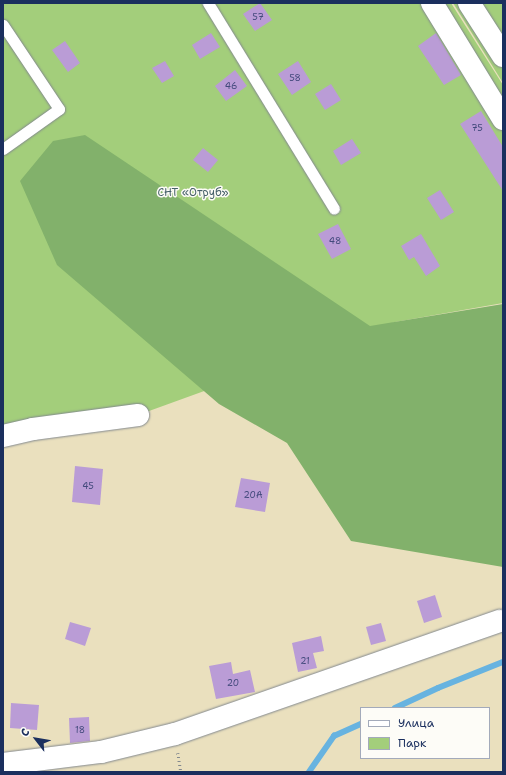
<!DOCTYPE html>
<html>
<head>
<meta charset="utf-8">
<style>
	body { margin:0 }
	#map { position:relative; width:506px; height:775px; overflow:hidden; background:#eae0be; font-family:"Shantell Sans",sans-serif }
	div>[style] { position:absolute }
	.green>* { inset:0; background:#a3ce7b }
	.forest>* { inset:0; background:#82b16b }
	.stream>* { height:5.5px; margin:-2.75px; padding:0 2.75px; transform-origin:2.75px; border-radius:2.75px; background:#67b3e0 }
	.building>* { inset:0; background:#ba9cd6 }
	.path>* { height:2.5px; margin-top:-1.25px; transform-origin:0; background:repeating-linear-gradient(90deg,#82888e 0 1px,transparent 0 4px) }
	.roads { filter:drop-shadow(0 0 1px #82888e) drop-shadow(0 0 1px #82888e) }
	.lane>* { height:11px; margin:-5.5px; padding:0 5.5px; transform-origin:5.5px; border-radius:5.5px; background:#fff }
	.street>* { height:22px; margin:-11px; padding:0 11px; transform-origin:11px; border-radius:11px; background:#fff }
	span { translate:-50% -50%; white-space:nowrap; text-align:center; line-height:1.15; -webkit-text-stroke:3px #fdfcf7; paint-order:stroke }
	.number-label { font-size:9px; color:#434a7c }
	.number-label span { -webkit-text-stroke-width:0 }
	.park-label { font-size:11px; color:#445f67 }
	.frame { position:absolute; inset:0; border:4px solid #1b2f5e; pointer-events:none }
	.legend { position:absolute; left:360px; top:707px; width:130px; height:52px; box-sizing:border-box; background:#fdfcf7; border:1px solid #a3aaba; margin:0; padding:5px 7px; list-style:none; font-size:12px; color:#1b2f5e }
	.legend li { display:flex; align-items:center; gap:8px; height:20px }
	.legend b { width:20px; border:1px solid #a3aaba }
	.north { position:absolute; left:16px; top:719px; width:40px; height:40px; -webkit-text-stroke:3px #fdfcf7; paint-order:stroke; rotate:301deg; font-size:11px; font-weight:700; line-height:16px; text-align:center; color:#1b2f5e }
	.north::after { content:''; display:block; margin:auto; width:14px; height:18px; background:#1b2f5e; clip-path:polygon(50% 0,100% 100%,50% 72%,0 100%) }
</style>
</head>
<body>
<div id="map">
	<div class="green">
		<div style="clip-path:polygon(3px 3px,451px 3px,503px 85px,503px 303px,395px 322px,138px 415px,3px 436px)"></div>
		<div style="clip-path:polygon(453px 3px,503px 3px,503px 83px)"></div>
	</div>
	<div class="forest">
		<div style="clip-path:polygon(85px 135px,370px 326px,503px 304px,503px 567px,351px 541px,287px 443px,219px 404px,57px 265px,20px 181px,53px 141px)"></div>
	</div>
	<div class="stream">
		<div style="left:395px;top:708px;width:47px;rotate:-24.9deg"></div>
		<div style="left:438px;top:688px;width:70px;rotate:-21.8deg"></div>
		<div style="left:309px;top:772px;width:44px;rotate:-55.2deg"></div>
		<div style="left:334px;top:736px;width:30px;rotate:-24deg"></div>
	</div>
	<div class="building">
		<div style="clip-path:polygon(260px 3px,272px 20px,255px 31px,243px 14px)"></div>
		<div style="clip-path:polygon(211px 33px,220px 47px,200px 59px,192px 45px)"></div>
		<div style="clip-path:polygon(436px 33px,461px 75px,444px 85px,418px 46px)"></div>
		<div style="clip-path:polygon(65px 41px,80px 63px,68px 72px,52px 50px)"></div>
		<div style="clip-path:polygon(165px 61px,174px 76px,162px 83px,152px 68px)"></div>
		<div style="clip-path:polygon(298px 61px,311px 82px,292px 95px,278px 74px)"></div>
		<div style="clip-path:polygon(235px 70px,247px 86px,226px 101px,215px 86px)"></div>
		<div style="clip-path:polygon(331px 84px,341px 100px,325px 110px,315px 94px)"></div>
		<div style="clip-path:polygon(481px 111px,503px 147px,503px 191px,460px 124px)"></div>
		<div style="clip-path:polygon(352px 139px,361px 153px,341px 165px,333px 151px)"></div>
		<div style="clip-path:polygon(203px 148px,218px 160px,208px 172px,193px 160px)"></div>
		<div style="clip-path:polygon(440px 190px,454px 212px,441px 220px,427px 198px)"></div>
		<div style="clip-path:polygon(338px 224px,351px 249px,332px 259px,318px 234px)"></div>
		<div style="clip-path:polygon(421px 234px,440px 266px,426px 276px,414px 257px,409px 260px,401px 246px)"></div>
		<div style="clip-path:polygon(75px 466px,103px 469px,100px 505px,72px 502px)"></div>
		<div style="clip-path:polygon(241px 478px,270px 483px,265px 512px,235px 507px)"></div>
		<div style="clip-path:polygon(435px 595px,442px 617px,424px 623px,417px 601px)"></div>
		<div style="clip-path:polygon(70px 622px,91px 628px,85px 646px,65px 639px)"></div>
		<div style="clip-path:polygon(381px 623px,386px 641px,371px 645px,366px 627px)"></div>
		<div style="clip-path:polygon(321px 636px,324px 651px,313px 653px,317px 668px,298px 672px,292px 643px)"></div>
		<div style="clip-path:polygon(231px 662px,233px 674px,250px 670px,255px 692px,216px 699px,209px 666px)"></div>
		<div style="clip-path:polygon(11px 703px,39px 705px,37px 730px,10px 728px)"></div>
		<div style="clip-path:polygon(89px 717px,90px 741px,70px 743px,69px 718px)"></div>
	</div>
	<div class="path">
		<div style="left:178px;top:753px;width:19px;rotate:81deg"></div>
	</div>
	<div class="roads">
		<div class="lane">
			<div style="left:208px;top:3px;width:241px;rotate:58.5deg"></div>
			<div style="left:3px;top:25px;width:101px;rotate:56.3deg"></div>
			<div style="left:59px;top:109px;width:69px;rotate:144.5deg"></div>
		</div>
		<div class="street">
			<div style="left:432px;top:3px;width:136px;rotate:58.5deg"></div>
			<div style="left:469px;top:3px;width:63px;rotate:57.3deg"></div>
			<div style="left:3px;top:436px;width:31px;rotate:-13deg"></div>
			<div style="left:33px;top:429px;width:106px;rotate:-7.6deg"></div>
			<div style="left:3px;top:764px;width:99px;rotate:-7deg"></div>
			<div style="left:101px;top:752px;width:76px;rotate:-13.7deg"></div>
			<div style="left:175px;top:734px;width:344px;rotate:-19.2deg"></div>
		</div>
	</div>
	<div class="number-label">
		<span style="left:258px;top:17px">57</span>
		<span style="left:295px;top:78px">58</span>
		<span style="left:231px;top:86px">46</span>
		<span style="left:477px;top:128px">75</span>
		<span style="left:335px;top:241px">48</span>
		<span style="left:88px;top:486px">45</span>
		<span style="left:253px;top:495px">20А</span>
		<span style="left:305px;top:661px">21</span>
		<span style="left:233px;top:683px">20</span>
		<span style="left:80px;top:730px">18</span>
	</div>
	<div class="park-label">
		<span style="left:193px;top:193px">СНТ «Отруб»</span>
	</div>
	<div class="frame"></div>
	<ul class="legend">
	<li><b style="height:5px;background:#fff"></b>Улица</li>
	<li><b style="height:11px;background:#a3ce7b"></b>Парк</li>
	</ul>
	<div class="north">С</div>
</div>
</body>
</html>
